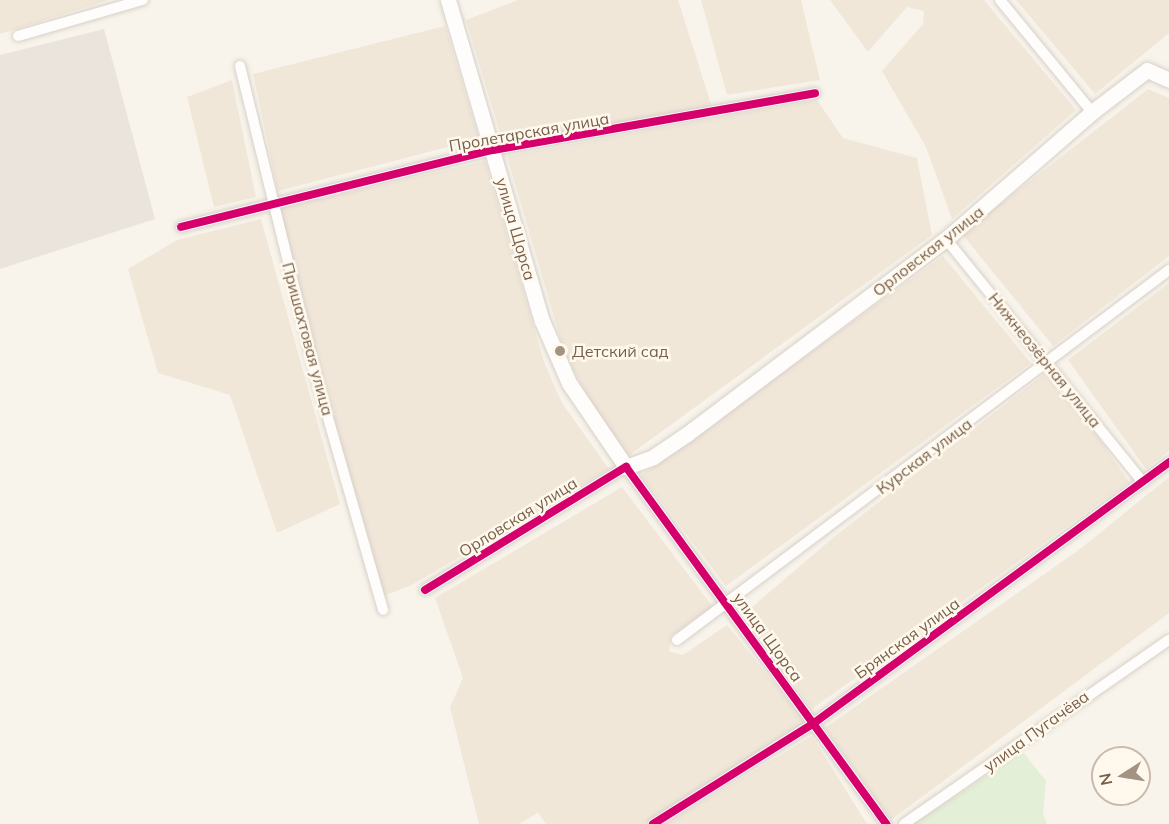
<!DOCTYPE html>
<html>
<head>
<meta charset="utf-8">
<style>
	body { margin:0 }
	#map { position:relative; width:1169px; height:824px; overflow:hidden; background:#f8f4eb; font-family:Mulish,sans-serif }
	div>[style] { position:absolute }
	.residential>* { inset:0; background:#f1e7d9 }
	.industrial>* { inset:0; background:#ebe4dc }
	.green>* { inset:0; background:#e3efd6 }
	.roads { filter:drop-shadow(0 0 2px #d7d1c9) drop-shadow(0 0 2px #d7d1c9) }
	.street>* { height:10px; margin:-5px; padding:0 5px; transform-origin:5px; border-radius:5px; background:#fefdfc }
	.secondary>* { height:15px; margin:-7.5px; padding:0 7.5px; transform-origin:7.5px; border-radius:7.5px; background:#fefdfc }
	.cycleway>* { height:8px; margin:-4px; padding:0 4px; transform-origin:4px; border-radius:4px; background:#d6006c }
	.dots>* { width:16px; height:16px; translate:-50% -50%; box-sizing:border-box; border:3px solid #fff9ed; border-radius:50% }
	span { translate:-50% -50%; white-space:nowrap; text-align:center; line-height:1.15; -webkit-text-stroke:5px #fff9ed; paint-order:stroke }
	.street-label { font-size:16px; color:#775e4a }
	.poi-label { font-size:16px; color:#775e4a }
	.left { translate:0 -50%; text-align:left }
	.north { position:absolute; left:1091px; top:746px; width:60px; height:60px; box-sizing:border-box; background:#fff9ed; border:2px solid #c9bbac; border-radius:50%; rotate:258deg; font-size:16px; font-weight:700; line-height:24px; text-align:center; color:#775e4a }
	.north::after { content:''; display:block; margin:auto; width:21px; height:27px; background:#a49282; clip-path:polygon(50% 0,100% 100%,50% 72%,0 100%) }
</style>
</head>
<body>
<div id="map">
	<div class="residential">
		<div style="clip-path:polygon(0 0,109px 0,0 34px)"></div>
		<div style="clip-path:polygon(518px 0,678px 0,712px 107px,505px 149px,466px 20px)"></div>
		<div style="clip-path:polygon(701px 0,801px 0,820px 80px,727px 95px)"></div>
		<div style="clip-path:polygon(830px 0,984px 0,1076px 110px,952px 219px,926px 147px,882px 71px,923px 24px,924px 11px,907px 7px,868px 52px)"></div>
		<div style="clip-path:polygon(1016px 0,1169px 0,1169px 33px,1095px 94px)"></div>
		<div style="clip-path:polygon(445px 26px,479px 139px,278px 191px,253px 74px)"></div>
		<div style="clip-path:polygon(232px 80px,256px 197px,214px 207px,187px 97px)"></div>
		<div style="clip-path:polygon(1148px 89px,1169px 98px,1169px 256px,1053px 346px,962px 234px)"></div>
		<div style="clip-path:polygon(817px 100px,843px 138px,917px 158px,932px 235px,628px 456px,598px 416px,565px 354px,507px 156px)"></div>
		<div style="clip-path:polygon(485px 161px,544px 362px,562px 403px,609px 469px,410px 586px,383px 596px,273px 210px)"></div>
		<div style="clip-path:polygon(261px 219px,340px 504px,277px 533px,230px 395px,158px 373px,128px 269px,177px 240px)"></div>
		<div style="clip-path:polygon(943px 256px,1031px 363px,726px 586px,641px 475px)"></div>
		<div style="clip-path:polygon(1169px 283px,1169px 451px,1146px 469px,1068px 360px)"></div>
		<div style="clip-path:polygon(1051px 369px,1129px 482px,812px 709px,745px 613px,835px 536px)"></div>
		<div style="clip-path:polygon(1169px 477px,1169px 613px,891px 820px,825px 728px,1080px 549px)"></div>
		<div style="clip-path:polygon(622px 487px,713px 607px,671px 636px,669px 651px,683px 655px,727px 625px,806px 722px,644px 824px,546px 824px,538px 813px,519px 824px,479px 824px,450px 707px,463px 678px,435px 598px)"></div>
		<div style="clip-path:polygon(812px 736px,867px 824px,665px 824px)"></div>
	</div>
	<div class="industrial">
		<div style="clip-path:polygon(104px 29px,155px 219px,0 269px,0 55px)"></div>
	</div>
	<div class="green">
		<div style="clip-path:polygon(1023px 752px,1046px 781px,1043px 813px,1047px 824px,912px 824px)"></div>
	</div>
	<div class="roads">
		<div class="street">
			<div style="left:1000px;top:0;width:145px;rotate:50.6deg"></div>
			<div style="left:18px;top:36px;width:130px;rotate:-16.1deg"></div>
			<div style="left:240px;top:66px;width:326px;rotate:76.2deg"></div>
			<div style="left:318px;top:383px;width:236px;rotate:74deg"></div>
			<div style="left:181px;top:227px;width:321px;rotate:-13.9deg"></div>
			<div style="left:493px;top:150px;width:327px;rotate:-10deg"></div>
			<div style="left:946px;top:239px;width:313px;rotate:51deg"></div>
			<div style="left:425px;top:590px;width:236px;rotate:-31.5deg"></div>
			<div style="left:626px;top:467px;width:442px;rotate:53.9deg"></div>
			<div style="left:677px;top:640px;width:616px;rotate:-36.94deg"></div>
			<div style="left:653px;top:824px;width:190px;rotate:-32.1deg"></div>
			<div style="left:814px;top:723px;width:441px;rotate:-36.3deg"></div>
			<div style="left:904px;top:824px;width:323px;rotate:-34.8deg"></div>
		</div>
		<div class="secondary">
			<div style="left:448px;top:0;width:334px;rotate:73.7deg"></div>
			<div style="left:542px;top:321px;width:68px;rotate:66.5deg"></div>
			<div style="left:569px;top:383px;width:102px;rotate:55.8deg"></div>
			<div style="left:626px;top:467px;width:29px;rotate:-20deg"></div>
			<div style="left:653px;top:457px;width:41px;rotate:-34.1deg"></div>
			<div style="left:687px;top:434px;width:324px;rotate:-37deg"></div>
			<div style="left:946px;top:239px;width:194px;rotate:-41deg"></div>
			<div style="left:1092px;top:112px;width:69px;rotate:-37.4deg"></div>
			<div style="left:1147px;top:70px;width:24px;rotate:24deg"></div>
		</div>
	</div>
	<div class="cycleway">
		<div style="left:181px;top:227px;width:321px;rotate:-13.9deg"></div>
		<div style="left:493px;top:150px;width:327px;rotate:-10deg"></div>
		<div style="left:425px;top:590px;width:236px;rotate:-31.5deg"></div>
		<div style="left:626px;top:467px;width:442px;rotate:53.9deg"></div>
		<div style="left:653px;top:824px;width:190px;rotate:-32.1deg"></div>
		<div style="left:814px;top:723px;width:441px;rotate:-36.3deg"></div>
	</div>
	<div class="dots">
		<div style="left:560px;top:351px;background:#a49282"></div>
	</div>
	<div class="street-label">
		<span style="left:529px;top:132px;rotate:-10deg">Пролетарская улица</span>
		<span style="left:516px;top:229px;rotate:74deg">улица Щорса</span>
		<span style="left:928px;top:251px;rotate:-38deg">Орловская улица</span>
		<span style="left:308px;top:339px;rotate:75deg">Пришахтовая улица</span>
		<span style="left:1045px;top:360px;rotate:51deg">Нижнеозёрная улица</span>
		<span style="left:924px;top:456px;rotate:-37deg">Курская улица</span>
		<span style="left:518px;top:517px;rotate:-32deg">Орловская улица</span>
		<span style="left:768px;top:637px;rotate:54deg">улица Щорса</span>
		<span style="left:907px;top:638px;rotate:-36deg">Брянская улица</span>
		<span style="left:1036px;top:731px;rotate:-36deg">улица Пугачёва</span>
	</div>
	<div class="poi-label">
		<span class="left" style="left:572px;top:351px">Детский сад</span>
	</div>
	<div class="north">N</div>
</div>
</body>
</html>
